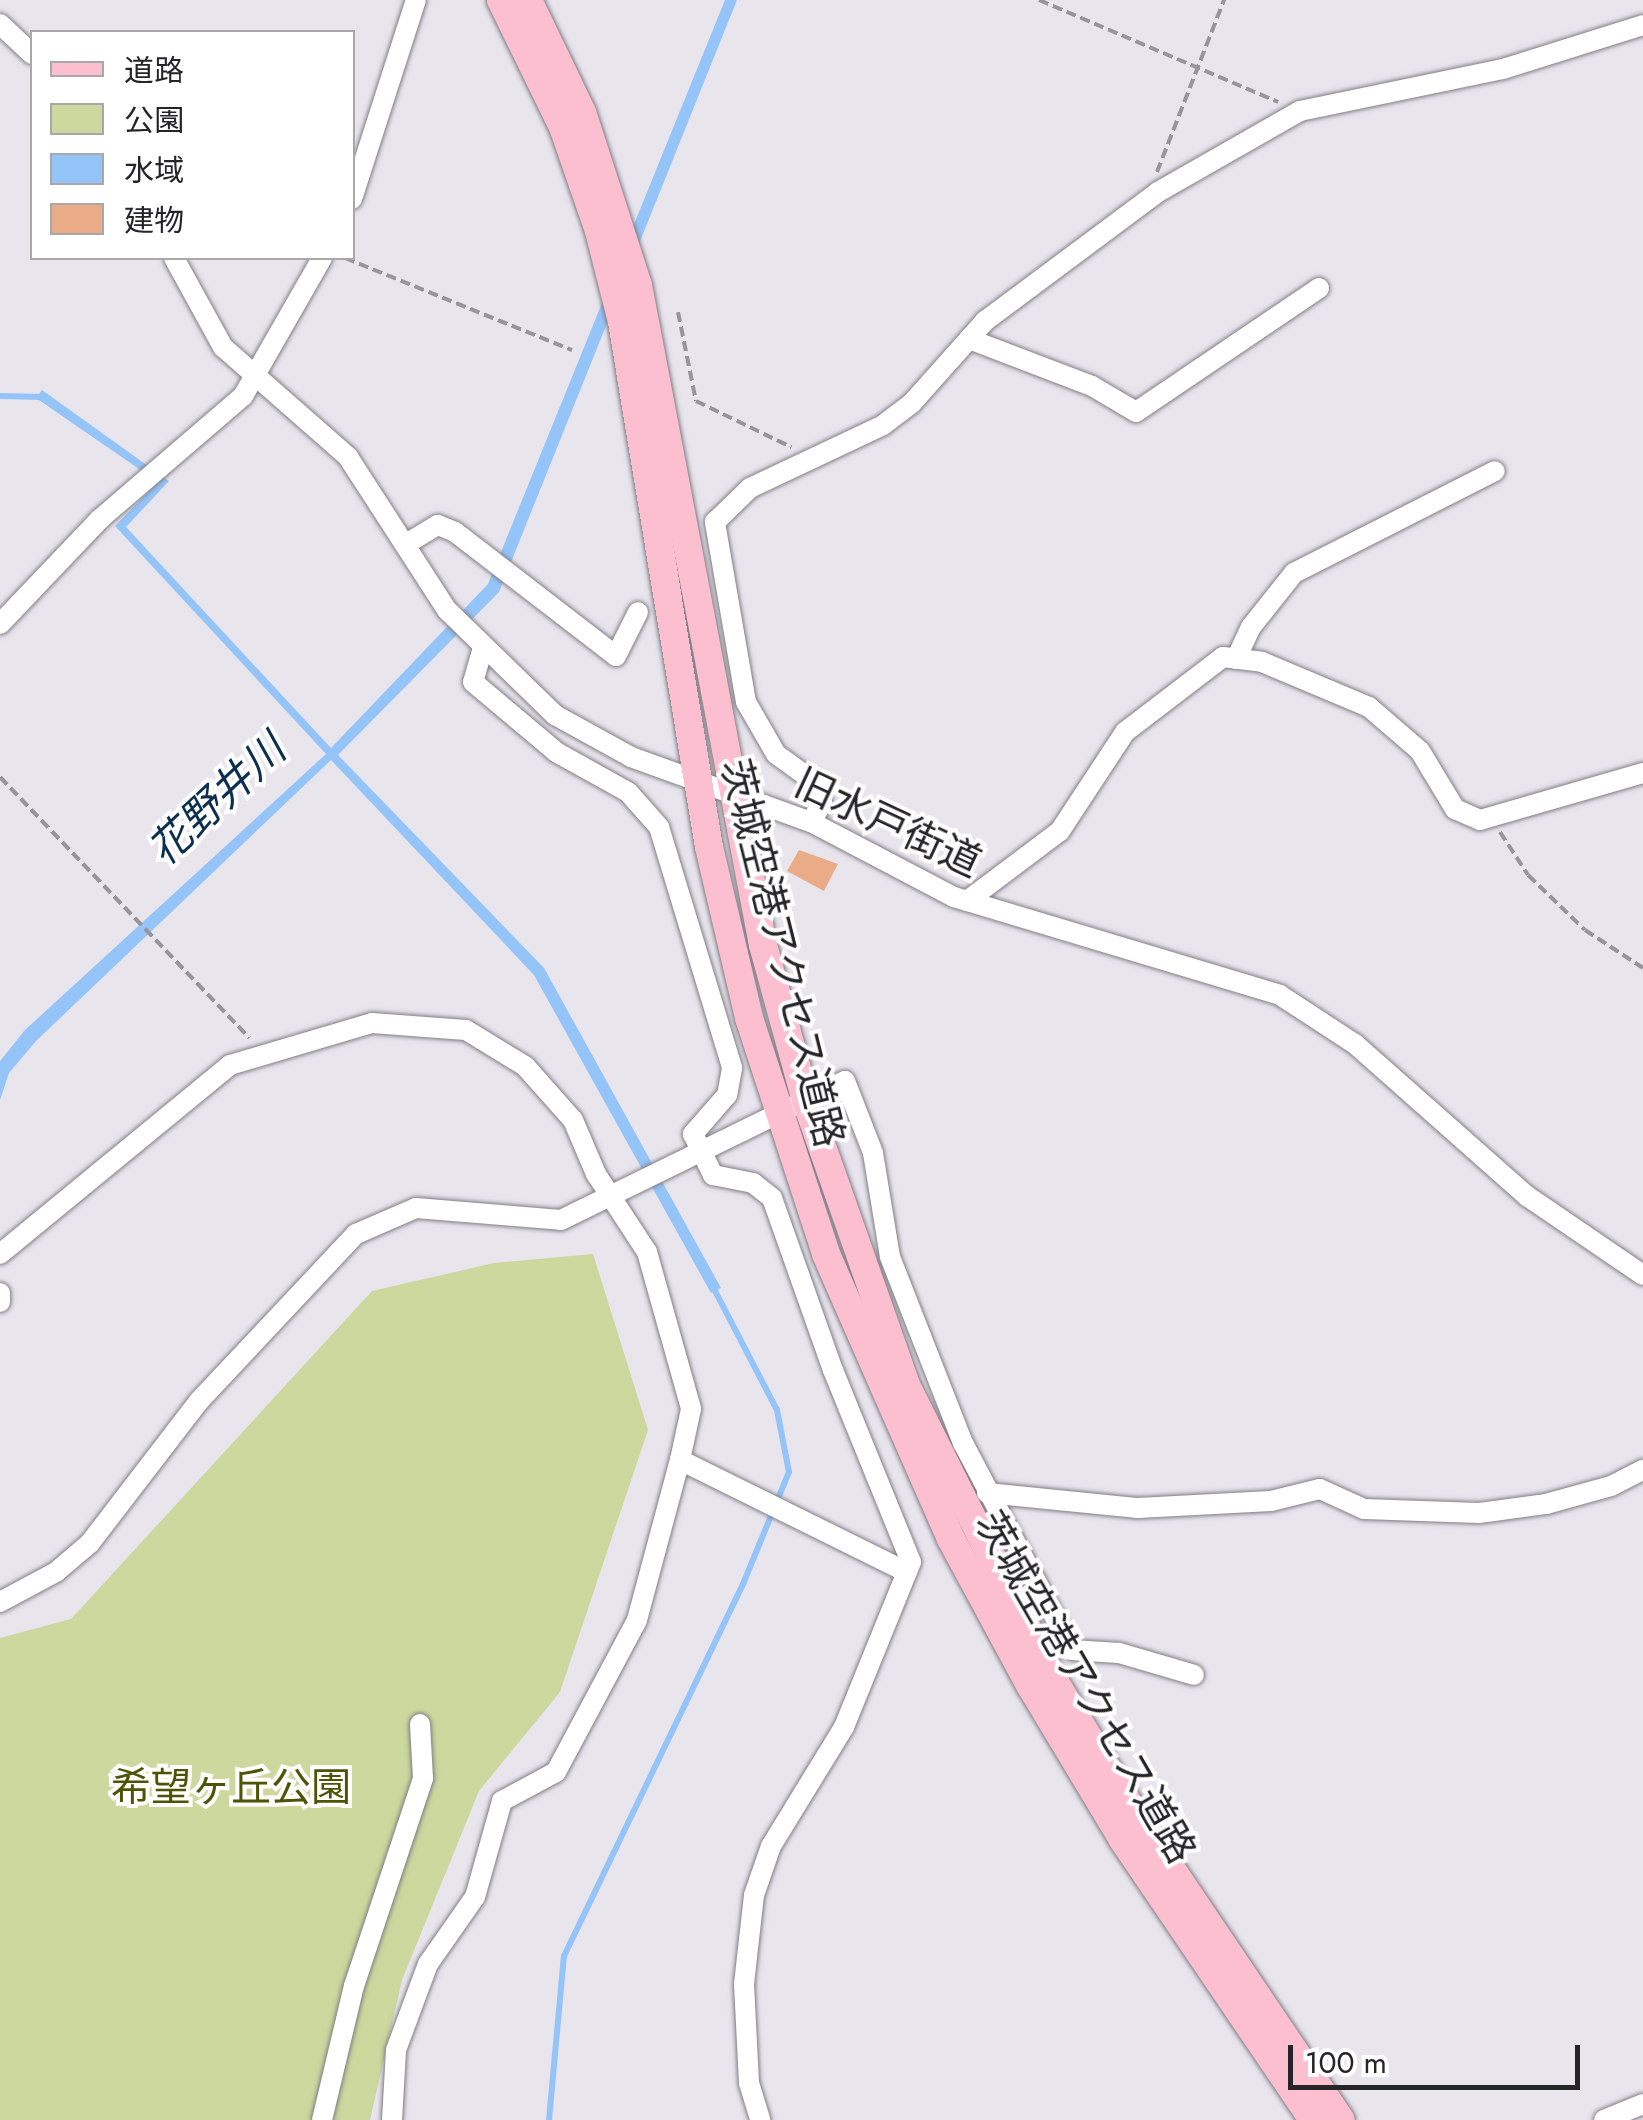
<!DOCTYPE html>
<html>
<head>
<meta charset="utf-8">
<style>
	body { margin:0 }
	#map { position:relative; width:1643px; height:2120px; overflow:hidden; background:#e8e5ed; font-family:Jost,"Noto Sans JP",sans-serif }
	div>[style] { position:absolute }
	.green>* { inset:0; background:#ccd89d }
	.water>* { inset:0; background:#94c4f8 }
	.stream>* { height:6px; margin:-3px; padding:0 3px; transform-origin:3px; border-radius:3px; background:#94c4f8 }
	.building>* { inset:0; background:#eaac86 }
	.path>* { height:4px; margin-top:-2px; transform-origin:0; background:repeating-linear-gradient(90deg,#97959b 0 10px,transparent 0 15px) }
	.roads { filter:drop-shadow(0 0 2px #817e85) drop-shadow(0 0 2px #817e85) }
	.minor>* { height:20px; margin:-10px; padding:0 10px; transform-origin:10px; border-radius:10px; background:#fff }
	.major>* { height:28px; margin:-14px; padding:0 14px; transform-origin:14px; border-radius:14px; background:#fcbfd0 }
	span { translate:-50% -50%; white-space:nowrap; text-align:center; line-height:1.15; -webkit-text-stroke:8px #fff; paint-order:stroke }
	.street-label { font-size:40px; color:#252427 }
	.park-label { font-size:40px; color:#4c5506 }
	.water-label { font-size:42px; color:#0c2f4f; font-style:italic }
	.legend { position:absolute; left:30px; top:30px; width:325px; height:230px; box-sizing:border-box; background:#fff; border:2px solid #a8a7a9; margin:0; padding:12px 18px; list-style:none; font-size:30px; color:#252427 }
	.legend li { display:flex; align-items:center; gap:20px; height:50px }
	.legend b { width:50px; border:2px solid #a8a7a9 }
	.scale { position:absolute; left:1288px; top:2045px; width:292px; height:45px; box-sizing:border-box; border:5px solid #252427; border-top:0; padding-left:12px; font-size:30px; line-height:35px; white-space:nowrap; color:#252427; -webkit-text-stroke:8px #fff; paint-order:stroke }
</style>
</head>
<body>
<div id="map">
	<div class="green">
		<div style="clip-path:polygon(593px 1254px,648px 1430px,560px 1692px,479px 1791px,402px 1980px,370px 2120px,0 2120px,0 1638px,71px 1619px,372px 1291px,494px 1263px)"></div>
	</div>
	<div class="water">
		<div style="clip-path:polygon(725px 0,737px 0,499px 592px,338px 755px,544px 968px,721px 1288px,711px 1293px,534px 975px,331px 760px,36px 1041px,9px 1073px,0 1100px,0 1061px,25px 1030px,326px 754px,115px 526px,158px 482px,36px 398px,42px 390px,169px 481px,126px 527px,331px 748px,488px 584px)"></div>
	</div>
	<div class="stream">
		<div style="left:0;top:396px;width:43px;rotate:1.3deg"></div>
		<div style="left:549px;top:2120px;width:165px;rotate:-84.8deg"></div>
		<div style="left:564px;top:1956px;width:413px;rotate:-64.3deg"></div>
		<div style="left:743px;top:1584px;width:121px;rotate:-67.7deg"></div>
		<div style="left:789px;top:1472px;width:63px;rotate:-101deg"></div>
		<div style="left:777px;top:1410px;width:143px;rotate:-117.5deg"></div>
	</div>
	<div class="building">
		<div style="clip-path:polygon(799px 850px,838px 864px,824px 891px,787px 871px)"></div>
	</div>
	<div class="path">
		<div style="left:1039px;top:0;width:260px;rotate:23.1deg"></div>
		<div style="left:1157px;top:172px;width:185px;rotate:-68.7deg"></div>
		<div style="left:345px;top:258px;width:245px;rotate:22.1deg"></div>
		<div style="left:678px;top:312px;width:91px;rotate:78.6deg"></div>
		<div style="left:696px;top:401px;width:106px;rotate:25.8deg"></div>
		<div style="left:0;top:777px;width:361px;rotate:46.3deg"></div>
		<div style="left:1500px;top:832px;width:51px;rotate:56.9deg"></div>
		<div style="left:1528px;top:875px;width:79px;rotate:44deg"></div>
		<div style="left:1585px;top:930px;width:69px;rotate:33.2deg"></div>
	</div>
	<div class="roads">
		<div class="minor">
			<div style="left:0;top:24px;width:44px;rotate:43.2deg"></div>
			<div style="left:352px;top:199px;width:209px;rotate:-72.2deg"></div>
			<div style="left:174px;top:258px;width:102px;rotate:61.2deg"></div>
			<div style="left:223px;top:347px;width:167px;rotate:41.3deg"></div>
			<div style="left:348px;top:457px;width:182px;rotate:57.1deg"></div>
			<div style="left:447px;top:610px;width:151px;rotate:44.2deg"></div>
			<div style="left:555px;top:715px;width:87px;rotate:28.9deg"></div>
			<div style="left:631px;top:757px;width:191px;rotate:19.9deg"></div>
			<div style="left:811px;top:822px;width:161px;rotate:27.7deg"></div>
			<div style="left:954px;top:897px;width:340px;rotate:16.7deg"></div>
			<div style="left:1280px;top:995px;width:90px;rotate:33.2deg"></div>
			<div style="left:1355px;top:1044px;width:230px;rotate:41.5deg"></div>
			<div style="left:1527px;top:1196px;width:140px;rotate:34.3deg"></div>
			<div style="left:969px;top:339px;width:132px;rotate:20.9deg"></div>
			<div style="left:1092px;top:386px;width:51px;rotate:30.6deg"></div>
			<div style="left:1136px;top:412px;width:221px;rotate:-34.1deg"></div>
			<div style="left:406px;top:544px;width:37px;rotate:-31deg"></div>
			<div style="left:438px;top:525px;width:18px;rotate:22deg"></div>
			<div style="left:455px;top:532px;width:203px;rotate:37.6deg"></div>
			<div style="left:616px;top:656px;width:49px;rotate:-63.4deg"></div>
			<div style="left:0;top:624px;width:145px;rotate:-46.4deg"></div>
			<div style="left:100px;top:519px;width:189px;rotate:-40.7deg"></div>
			<div style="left:243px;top:396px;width:159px;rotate:-60.2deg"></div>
			<div style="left:482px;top:651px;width:32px;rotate:106deg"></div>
			<div style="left:473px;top:682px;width:109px;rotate:40.1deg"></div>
			<div style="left:556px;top:752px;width:82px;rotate:29.1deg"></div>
			<div style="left:628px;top:792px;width:47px;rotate:48.5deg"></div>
			<div style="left:659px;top:827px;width:252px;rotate:73.1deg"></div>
			<div style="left:732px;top:1068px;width:27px;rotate:100deg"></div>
			<div style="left:727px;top:1095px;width:52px;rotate:131.1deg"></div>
			<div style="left:693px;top:1134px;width:46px;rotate:64deg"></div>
			<div style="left:713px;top:1175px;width:41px;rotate:11.3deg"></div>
			<div style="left:753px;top:1183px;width:24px;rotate:38deg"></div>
			<div style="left:772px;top:1198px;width:182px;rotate:70.5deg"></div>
			<div style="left:833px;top:1370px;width:207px;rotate:67.9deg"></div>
			<div style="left:911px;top:1562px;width:178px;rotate:112.1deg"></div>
			<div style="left:844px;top:1727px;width:140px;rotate:121.5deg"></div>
			<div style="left:771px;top:1846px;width:52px;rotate:109.1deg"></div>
			<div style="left:754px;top:1895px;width:90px;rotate:96.4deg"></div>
			<div style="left:744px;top:1984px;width:99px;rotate:87.1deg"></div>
			<div style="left:749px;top:2083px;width:39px;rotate:73deg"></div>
			<div style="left:1236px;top:659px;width:35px;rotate:-65deg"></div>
			<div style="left:1251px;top:627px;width:69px;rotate:-51.5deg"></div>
			<div style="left:1294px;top:573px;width:225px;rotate:-26.9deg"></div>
			<div style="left:811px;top:822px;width:22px;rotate:-60deg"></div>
			<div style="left:822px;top:803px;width:17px;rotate:-97deg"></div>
			<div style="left:820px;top:786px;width:54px;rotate:-144deg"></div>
			<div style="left:776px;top:754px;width:60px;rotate:-120deg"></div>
			<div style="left:746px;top:702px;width:183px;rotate:-99.8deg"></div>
			<div style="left:715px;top:522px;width:49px;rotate:-44.2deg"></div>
			<div style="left:750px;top:488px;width:147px;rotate:-25.3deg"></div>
			<div style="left:883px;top:425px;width:36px;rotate:-37deg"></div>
			<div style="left:912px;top:403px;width:110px;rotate:-48.3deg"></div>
			<div style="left:985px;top:321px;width:216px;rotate:-36.7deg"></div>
			<div style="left:1158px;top:192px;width:163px;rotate:-29.7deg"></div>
			<div style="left:1300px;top:111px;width:207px;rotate:-11.7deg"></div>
			<div style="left:1503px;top:69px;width:147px;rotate:-17.4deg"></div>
			<div style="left:967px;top:901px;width:116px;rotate:-37deg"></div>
			<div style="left:1060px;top:831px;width:118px;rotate:-56.7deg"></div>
			<div style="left:1125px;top:732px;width:123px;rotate:-37.4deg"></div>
			<div style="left:1223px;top:657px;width:39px;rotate:7deg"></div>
			<div style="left:1262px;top:662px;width:116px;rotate:22.8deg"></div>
			<div style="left:1369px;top:707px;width:67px;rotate:40.8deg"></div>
			<div style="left:1420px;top:751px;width:68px;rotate:58.9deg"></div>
			<div style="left:1455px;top:809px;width:27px;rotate:24deg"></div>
			<div style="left:1480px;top:820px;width:170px;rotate:-16.1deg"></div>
			<div style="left:0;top:1254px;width:298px;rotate:-39.4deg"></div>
			<div style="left:230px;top:1065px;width:148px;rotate:-16.5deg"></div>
			<div style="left:372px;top:1023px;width:94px;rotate:4.3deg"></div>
			<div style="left:466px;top:1030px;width:69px;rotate:31.4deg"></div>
			<div style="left:525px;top:1066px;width:72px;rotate:48.4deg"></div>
			<div style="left:573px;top:1120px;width:59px;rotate:66.9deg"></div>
			<div style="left:596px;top:1174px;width:93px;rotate:56.8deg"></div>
			<div style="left:647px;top:1252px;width:163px;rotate:74.3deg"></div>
			<div style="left:691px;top:1409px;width:52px;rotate:102.2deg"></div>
			<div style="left:680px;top:1460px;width:253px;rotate:26.3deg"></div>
			<div style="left:0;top:1293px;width:9px;rotate:90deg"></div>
			<div style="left:987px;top:1493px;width:152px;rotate:5.7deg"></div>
			<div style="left:1138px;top:1508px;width:133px;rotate:-3deg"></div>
			<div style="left:1271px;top:1501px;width:50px;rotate:-13.8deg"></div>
			<div style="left:1320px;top:1489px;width:48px;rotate:24.4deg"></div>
			<div style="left:1364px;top:1509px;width:115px;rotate:2deg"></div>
			<div style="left:1479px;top:1513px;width:68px;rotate:-7.7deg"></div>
			<div style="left:1546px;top:1504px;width:67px;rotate:-15.5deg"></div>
			<div style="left:1611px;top:1486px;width:36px;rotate:-27deg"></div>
			<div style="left:0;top:1602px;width:64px;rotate:-28.2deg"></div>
			<div style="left:56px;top:1572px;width:45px;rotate:-40.5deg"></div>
			<div style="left:90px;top:1543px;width:179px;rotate:-52.5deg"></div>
			<div style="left:199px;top:1401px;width:229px;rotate:-46.8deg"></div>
			<div style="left:356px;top:1234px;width:65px;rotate:-23.4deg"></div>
			<div style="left:416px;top:1208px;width:145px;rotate:4.7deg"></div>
			<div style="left:561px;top:1220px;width:316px;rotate:-26.1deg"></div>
			<div style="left:845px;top:1081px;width:77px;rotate:68.7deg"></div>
			<div style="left:873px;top:1153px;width:105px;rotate:80.7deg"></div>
			<div style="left:890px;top:1257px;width:200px;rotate:68.6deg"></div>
			<div style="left:963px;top:1443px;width:234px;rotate:62.2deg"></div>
			<div style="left:1072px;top:1650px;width:47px;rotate:3.7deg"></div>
			<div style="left:1119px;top:1653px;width:78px;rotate:16.3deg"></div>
			<div style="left:322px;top:2120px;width:138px;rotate:-76.6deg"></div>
			<div style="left:354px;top:1986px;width:219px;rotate:-71.6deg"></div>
			<div style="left:423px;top:1778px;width:54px;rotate:-93.2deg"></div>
			<div style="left:392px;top:2120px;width:70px;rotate:-86.7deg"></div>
			<div style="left:396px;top:2050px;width:92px;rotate:-69.6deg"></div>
			<div style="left:428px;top:1964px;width:82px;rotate:-55deg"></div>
			<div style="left:475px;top:1897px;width:100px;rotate:-74.3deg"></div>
			<div style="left:502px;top:1801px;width:61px;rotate:-28.2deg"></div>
			<div style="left:556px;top:1772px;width:172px;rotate:-61.9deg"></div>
			<div style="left:637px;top:1620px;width:166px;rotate:-75deg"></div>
			<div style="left:1604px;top:2120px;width:42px;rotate:-22.3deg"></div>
		</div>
		<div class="major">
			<div style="left:501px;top:0;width:141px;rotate:64deg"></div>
			<div style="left:563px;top:127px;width:110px;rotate:70.9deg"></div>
			<div style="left:599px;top:231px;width:94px;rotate:75.8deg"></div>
			<div style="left:622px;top:322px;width:532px;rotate:80.59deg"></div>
			<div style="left:709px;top:847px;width:176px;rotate:76.8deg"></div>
			<div style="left:749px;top:1018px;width:248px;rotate:71.9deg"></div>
			<div style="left:826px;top:1254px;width:311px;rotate:66.3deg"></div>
			<div style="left:951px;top:1539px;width:166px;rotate:61.6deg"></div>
			<div style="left:1030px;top:1685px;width:181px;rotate:59deg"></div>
			<div style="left:1123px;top:1840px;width:338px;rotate:55.8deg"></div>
			<div style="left:528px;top:0;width:124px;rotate:64.3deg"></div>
			<div style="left:582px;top:112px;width:182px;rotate:72.1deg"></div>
			<div style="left:638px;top:285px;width:672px;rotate:79.28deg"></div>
			<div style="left:763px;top:945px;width:159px;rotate:74.6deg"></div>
			<div style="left:805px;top:1098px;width:304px;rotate:70.6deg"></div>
			<div style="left:906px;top:1385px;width:323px;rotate:63.5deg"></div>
			<div style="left:1050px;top:1674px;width:175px;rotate:58.8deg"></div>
			<div style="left:1141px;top:1824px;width:357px;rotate:56deg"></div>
		</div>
	</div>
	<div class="street-label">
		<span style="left:888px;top:822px;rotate:25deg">旧水戸街道</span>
		<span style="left:783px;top:953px;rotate:76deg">茨城空港アクセス道路</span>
		<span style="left:1086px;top:1687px;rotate:60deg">茨城空港アクセス道路</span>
	</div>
	<div class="park-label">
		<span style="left:231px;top:1787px">希望ヶ丘公園</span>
	</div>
	<div class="water-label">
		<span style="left:217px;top:800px;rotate:-43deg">花野井川</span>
	</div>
	<ul class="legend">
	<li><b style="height:12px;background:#fcbfd0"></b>道路</li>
	<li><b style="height:28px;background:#ccd89d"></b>公園</li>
	<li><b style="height:28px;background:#94c4f8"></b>水域</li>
	<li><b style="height:28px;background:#eaac86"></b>建物</li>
	</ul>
	<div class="scale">100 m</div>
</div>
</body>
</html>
